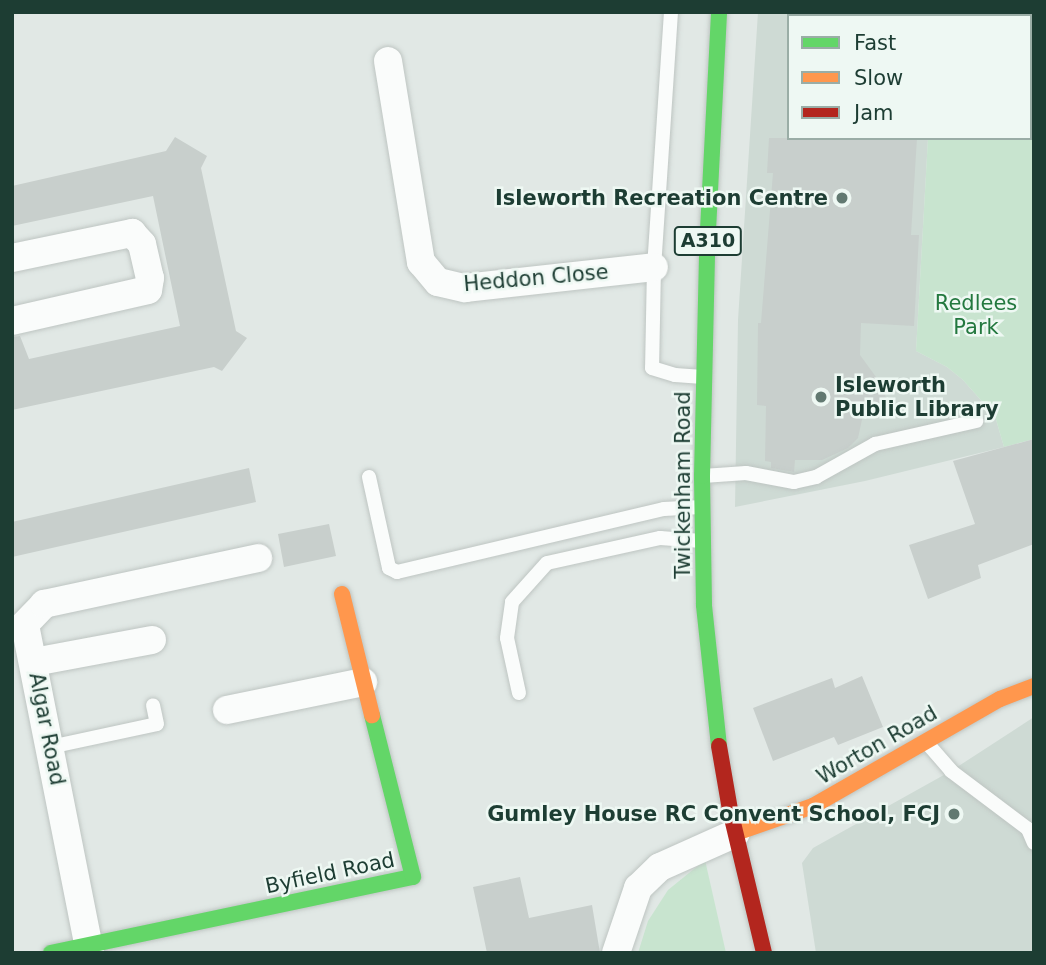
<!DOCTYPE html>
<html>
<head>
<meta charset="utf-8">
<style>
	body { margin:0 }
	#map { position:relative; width:1046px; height:965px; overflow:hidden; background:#e1e8e5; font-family:"DejaVu Sans",sans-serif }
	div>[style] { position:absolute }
	.built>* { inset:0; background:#cedad4 }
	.green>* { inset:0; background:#c8e4cf }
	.building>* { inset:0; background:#c8cfcc }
	.roads { filter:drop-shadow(0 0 2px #bec5c2) drop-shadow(0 0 2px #bec5c2) }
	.lane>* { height:14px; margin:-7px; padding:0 7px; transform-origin:7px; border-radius:7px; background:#fafcfb }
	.street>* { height:28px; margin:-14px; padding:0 14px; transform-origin:14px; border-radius:14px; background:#fafcfb }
	.fast>* { height:16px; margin:-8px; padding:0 8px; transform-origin:8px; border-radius:8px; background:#63d668 }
	.slow>* { height:16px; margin:-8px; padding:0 8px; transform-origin:8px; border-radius:8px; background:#ff974d }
	.jam>* { height:16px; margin:-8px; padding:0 8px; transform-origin:8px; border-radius:8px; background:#b3261e }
	.dots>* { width:19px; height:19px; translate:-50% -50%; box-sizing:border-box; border:4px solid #eef8f3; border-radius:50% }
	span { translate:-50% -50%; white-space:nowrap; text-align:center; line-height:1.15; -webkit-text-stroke:5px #eef8f3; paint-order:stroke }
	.shield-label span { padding:2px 5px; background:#eef8f3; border:2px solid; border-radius:5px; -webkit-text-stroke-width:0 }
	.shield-label { font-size:19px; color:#1d3d33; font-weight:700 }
	.poi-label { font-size:21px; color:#1d3d33; font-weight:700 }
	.right { translate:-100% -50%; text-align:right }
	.left { translate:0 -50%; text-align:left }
	.street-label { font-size:21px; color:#1d3d33 }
	.park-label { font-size:21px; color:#23783f }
	.frame { position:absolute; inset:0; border:14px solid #1d3d33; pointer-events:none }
	.legend { position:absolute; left:787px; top:14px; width:245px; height:126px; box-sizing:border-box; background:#eef8f3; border:2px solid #9aada6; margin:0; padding:9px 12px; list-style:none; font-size:21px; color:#1d3d33 }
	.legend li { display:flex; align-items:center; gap:14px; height:35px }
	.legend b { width:35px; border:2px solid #9aada6 }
</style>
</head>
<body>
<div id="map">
	<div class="built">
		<div style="clip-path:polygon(758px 12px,935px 12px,935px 16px,789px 16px,789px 138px,928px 138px,916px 351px,947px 367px,963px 380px,995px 416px,1004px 447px,865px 481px,735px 507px,738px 320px)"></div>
		<div style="clip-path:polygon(1034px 717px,1034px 953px,816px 953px,802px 863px,813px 848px,951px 771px)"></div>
	</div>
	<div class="green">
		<div style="clip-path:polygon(935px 12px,1034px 12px,1034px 439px,1004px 447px,995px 416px,963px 380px,947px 367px,916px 351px,928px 138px,1030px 138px,1030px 16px,935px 16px)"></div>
		<div style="clip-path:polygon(705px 860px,726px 953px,638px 953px,648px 921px,668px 890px)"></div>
	</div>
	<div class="building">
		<div style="clip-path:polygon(175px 137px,207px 156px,201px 168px,236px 331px,247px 338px,222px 371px,214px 367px,12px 410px,12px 337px,20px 336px,29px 359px,180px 326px,153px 196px,12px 226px,12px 186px,166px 151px)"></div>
		<div style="clip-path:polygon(769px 138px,917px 138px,911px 235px,919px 235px,914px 326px,861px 323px,860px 355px,884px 388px,889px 416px,863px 415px,858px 438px,848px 448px,822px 460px,795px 460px,794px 472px,771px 468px,771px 462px,765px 461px,766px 406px,757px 405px,758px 323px,761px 323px,773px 173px,767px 173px)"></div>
		<div style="clip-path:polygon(1034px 439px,1034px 544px,978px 565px,981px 578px,928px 599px,909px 545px,975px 524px,953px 461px)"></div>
		<div style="clip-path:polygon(249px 468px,256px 502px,12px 557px,12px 522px)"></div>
		<div style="clip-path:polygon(329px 524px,336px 556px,284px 567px,278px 534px)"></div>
		<div style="clip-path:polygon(862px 676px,883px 727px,838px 745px,834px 737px,773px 761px,753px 708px,832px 678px,835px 688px)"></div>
		<div style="clip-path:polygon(520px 877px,529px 918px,592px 905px,600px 953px,487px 953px,473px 887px)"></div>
	</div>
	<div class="roads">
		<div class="lane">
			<div style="left:671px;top:12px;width:256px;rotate:93.8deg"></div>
			<div style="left:654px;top:267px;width:101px;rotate:91.1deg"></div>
			<div style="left:652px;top:368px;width:24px;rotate:17deg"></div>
			<div style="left:675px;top:375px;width:28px;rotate:4deg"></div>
			<div style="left:703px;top:476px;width:43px;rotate:-4deg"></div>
			<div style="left:746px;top:473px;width:49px;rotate:10.6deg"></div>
			<div style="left:794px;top:482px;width:23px;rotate:-13deg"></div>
			<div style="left:816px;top:477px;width:68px;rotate:-29.2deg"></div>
			<div style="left:875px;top:444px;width:104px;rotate:-12.8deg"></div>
			<div style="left:369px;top:477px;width:93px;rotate:77.6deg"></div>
			<div style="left:389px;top:568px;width:9px;rotate:27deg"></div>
			<div style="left:397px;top:572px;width:274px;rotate:-13.3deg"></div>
			<div style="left:664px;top:509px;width:37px;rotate:-3deg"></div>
			<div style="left:519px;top:693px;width:56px;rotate:-102.3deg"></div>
			<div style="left:507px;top:638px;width:36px;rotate:-82deg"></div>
			<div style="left:512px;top:602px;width:52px;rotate:-48.1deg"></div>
			<div style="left:547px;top:563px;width:116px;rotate:-12.5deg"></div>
			<div style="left:660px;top:538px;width:42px;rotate:4.1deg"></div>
			<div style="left:927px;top:743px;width:37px;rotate:49deg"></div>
			<div style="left:951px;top:771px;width:96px;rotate:37deg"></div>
			<div style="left:1028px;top:829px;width:15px;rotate:67deg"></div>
			<div style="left:50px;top:747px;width:109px;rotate:-12.1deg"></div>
			<div style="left:157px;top:724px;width:19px;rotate:-102deg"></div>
		</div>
		<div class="street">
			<div style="left:388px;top:61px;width:204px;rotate:80.7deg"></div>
			<div style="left:421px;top:262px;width:26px;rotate:50deg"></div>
			<div style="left:438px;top:282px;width:28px;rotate:13deg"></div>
			<div style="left:465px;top:288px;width:190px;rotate:-6.3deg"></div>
			<div style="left:12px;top:258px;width:123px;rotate:-11.8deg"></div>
			<div style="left:132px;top:233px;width:15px;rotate:48deg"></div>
			<div style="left:142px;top:244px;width:35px;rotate:77deg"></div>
			<div style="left:150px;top:278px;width:12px;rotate:99deg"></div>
			<div style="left:148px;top:290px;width:139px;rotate:167.2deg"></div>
			<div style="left:34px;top:662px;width:120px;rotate:-10.6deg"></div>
			<div style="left:227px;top:710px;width:139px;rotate:-11.6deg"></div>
			<div style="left:90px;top:953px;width:335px;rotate:-101.2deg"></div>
			<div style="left:25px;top:624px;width:28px;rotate:-46deg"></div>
			<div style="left:44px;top:604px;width:219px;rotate:-12.1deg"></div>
			<div style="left:616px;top:953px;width:69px;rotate:-71.3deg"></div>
			<div style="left:638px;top:888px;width:30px;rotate:-44deg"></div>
			<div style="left:660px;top:867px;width:83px;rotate:-24.1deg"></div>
		</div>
		<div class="fast">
			<div style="left:719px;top:746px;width:142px;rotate:-96.1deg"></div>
			<div style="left:704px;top:605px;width:129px;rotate:-90.9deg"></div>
			<div style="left:702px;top:476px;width:226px;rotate:-88.7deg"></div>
			<div style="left:707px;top:250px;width:238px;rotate:-87.1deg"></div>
			<div style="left:51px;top:953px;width:370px;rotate:-11.9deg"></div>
			<div style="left:413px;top:877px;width:167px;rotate:-104.2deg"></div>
		</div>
		<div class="slow">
			<div style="left:342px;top:594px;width:125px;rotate:76.1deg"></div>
			<div style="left:736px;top:833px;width:82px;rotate:-19.3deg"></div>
			<div style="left:813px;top:806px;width:215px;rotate:-29.8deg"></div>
			<div style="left:1000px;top:699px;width:36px;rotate:-21deg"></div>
		</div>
		<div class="jam">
			<div style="left:719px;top:746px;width:65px;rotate:80.2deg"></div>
			<div style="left:730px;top:810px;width:147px;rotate:76.6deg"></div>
		</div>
	</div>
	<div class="dots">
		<div style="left:842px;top:198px;background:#627971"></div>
		<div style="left:821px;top:397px;background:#627971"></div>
		<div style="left:954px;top:814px;background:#627971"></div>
	</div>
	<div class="shield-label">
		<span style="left:708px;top:241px">A310</span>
	</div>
	<div class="poi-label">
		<span class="right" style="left:828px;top:198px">Isleworth Recreation Centre</span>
		<span class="left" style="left:835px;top:397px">Isleworth<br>Public Library</span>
		<span class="right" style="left:940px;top:814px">Gumley House RC Convent School, FCJ</span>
	</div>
	<div class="street-label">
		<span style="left:536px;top:278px;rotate:-5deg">Heddon Close</span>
		<span style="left:683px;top:485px;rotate:-90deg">Twickenham Road</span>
		<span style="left:47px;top:729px;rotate:79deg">Algar Road</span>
		<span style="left:877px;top:745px;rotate:-30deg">Worton Road</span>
		<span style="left:330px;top:873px;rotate:-12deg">Byfield Road</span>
	</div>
	<div class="park-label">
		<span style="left:976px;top:315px">Redlees<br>Park</span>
	</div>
	<div class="frame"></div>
	<ul class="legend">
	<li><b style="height:9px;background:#63d668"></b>Fast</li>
	<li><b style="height:9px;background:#ff974d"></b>Slow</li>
	<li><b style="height:9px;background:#b3261e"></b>Jam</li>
	</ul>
</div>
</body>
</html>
